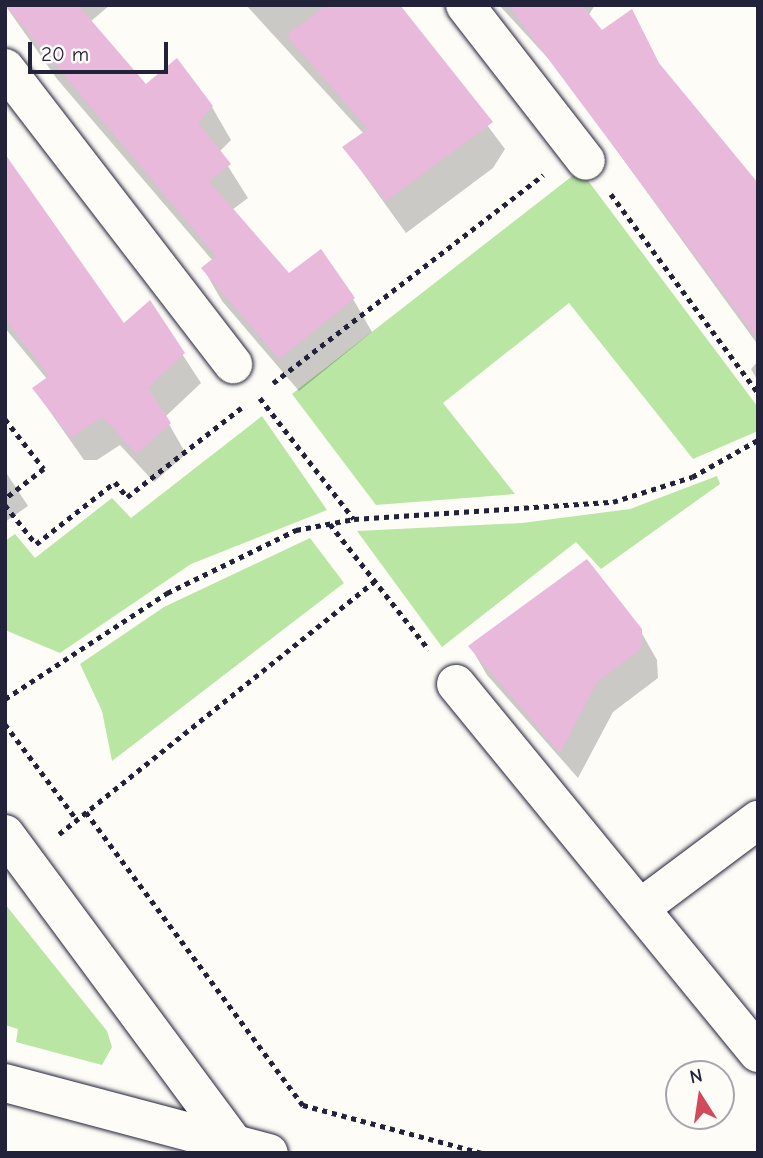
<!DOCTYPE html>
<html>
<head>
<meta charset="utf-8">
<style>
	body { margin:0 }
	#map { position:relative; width:763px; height:1158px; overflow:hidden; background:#fdfcf7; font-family:"Comic Neue",sans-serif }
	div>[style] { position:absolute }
	.green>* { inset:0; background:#bae6a4 }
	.shadow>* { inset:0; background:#0003 }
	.building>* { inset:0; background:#e8b9db }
	.path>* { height:4.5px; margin-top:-2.25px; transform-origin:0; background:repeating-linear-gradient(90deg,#22223b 0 5px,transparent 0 10px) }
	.roads { filter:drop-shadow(0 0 2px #22223b) drop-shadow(0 0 2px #22223b) }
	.minor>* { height:38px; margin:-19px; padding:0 19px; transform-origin:19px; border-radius:19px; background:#fdfcf7 }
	span { translate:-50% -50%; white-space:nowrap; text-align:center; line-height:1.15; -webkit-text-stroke:7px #fdfcf7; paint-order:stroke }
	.frame { position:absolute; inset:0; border:7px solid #22223b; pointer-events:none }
	.north { position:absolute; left:665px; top:1060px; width:70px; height:70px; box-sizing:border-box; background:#fdfcf7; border:2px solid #a5a5ac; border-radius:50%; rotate:348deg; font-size:19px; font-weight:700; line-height:28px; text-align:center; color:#22223b }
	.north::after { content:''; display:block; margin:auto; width:24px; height:32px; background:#d1495b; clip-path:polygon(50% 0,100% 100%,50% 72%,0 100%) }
	.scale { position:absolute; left:28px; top:42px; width:140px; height:32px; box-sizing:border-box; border:4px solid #22223b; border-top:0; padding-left:9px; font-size:21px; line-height:24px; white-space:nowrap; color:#22223b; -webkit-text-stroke:5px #fdfcf7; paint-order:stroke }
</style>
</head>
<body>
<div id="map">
	<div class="green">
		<div style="clip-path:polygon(580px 170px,758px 407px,758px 431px,693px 459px,569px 303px,443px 403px,515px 494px,376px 505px,292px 394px)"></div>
		<div style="clip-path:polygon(262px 416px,327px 510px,191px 564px,60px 653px,5px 630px,5px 541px,15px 534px,35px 558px,112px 498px,131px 518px)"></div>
		<div style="clip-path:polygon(717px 476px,720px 484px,601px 569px,576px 542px,442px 647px,357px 531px,522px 523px,630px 509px)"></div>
		<div style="clip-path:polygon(310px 538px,344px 583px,112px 761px,102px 711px,80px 664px,164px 607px)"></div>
		<div style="clip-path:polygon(5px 904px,107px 1031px,112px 1047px,102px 1065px,16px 1042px,18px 1029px,5px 1025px)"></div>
	</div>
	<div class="shadow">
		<div style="clip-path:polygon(5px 5px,110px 5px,90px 22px,146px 87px,212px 107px,231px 140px,219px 152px,248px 198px,232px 210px,289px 275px,353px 299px,372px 332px,299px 391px,222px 301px,203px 268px,213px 261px,57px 79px)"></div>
		<div style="clip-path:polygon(246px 5px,397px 5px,505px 149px,493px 168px,406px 233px,344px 147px,364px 134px)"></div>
		<div style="clip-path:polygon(499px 5px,595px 5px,559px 62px,758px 186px,758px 345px,556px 67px)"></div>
		<div style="clip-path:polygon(5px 163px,124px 325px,149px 303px,201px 383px,165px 417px,186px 454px,154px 482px,120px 445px,97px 460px,84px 460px,34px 389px,47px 379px,5px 328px)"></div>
		<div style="clip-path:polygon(758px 361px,758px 381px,751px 369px)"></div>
		<div style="clip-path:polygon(5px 471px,28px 506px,5px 522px)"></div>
		<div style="clip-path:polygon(640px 630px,657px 660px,658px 678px,613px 712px,578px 778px,487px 675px,470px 646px)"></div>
	</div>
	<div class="building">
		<div style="clip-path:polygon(5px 5px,78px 5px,146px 84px,177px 58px,213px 106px,198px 122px,231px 164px,209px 181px,289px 273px,321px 249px,355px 298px,279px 359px,201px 268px,216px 256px)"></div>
		<div style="clip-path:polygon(327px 5px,400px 5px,493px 122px,386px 201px,342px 147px,368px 129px,286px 35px)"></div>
		<div style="clip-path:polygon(508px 5px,582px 5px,602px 30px,632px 9px,659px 63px,758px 183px,758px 340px)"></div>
		<div style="clip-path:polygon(5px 154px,124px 323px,150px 300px,185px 353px,148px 388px,171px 423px,137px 454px,102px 417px,71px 438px,32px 388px,49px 376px,5px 319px)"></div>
		<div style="clip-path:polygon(587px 559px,642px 629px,642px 648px,597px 682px,560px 753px,468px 646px)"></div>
	</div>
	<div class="path">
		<div style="left:611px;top:194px;width:247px;rotate:53.5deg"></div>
		<div style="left:273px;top:383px;width:341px;rotate:-37.6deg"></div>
		<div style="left:260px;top:398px;width:153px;rotate:52.2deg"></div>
		<div style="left:5px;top:419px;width:63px;rotate:52deg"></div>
		<div style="left:44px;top:469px;width:49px;rotate:142.4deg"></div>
		<div style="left:5px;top:505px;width:50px;rotate:51.5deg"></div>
		<div style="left:36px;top:544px;width:100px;rotate:-38.1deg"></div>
		<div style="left:115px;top:482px;width:19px;rotate:51deg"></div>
		<div style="left:127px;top:497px;width:145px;rotate:-38deg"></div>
		<div style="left:330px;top:524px;width:160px;rotate:51.8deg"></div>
		<div style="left:5px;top:699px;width:194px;rotate:-33.2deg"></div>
		<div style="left:167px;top:593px;width:144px;rotate:-26deg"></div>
		<div style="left:296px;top:530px;width:59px;rotate:-10.7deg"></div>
		<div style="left:354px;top:519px;width:260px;rotate:-3.8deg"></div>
		<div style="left:613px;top:502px;width:83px;rotate:-17.6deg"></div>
		<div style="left:692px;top:477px;width:76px;rotate:-29.3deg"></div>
		<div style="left:5px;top:724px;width:120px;rotate:53.1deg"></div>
		<div style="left:86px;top:812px;width:365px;rotate:53.5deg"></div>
		<div style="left:303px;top:1105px;width:185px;rotate:15deg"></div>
		<div style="left:59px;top:834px;width:403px;rotate:-38.7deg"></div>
	</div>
	<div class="roads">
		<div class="minor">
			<div style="left:465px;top:5px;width:197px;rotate:52.2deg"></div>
			<div style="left:5px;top:68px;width:374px;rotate:52.4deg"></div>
			<div style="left:456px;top:684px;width:477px;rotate:50.7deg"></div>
			<div style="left:5px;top:834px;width:385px;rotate:53.5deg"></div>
			<div style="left:643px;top:906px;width:144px;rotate:-36.8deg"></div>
			<div style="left:5px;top:1083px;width:273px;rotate:14.9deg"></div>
		</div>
	</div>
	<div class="frame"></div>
	<div class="north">N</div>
	<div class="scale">20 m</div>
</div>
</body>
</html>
